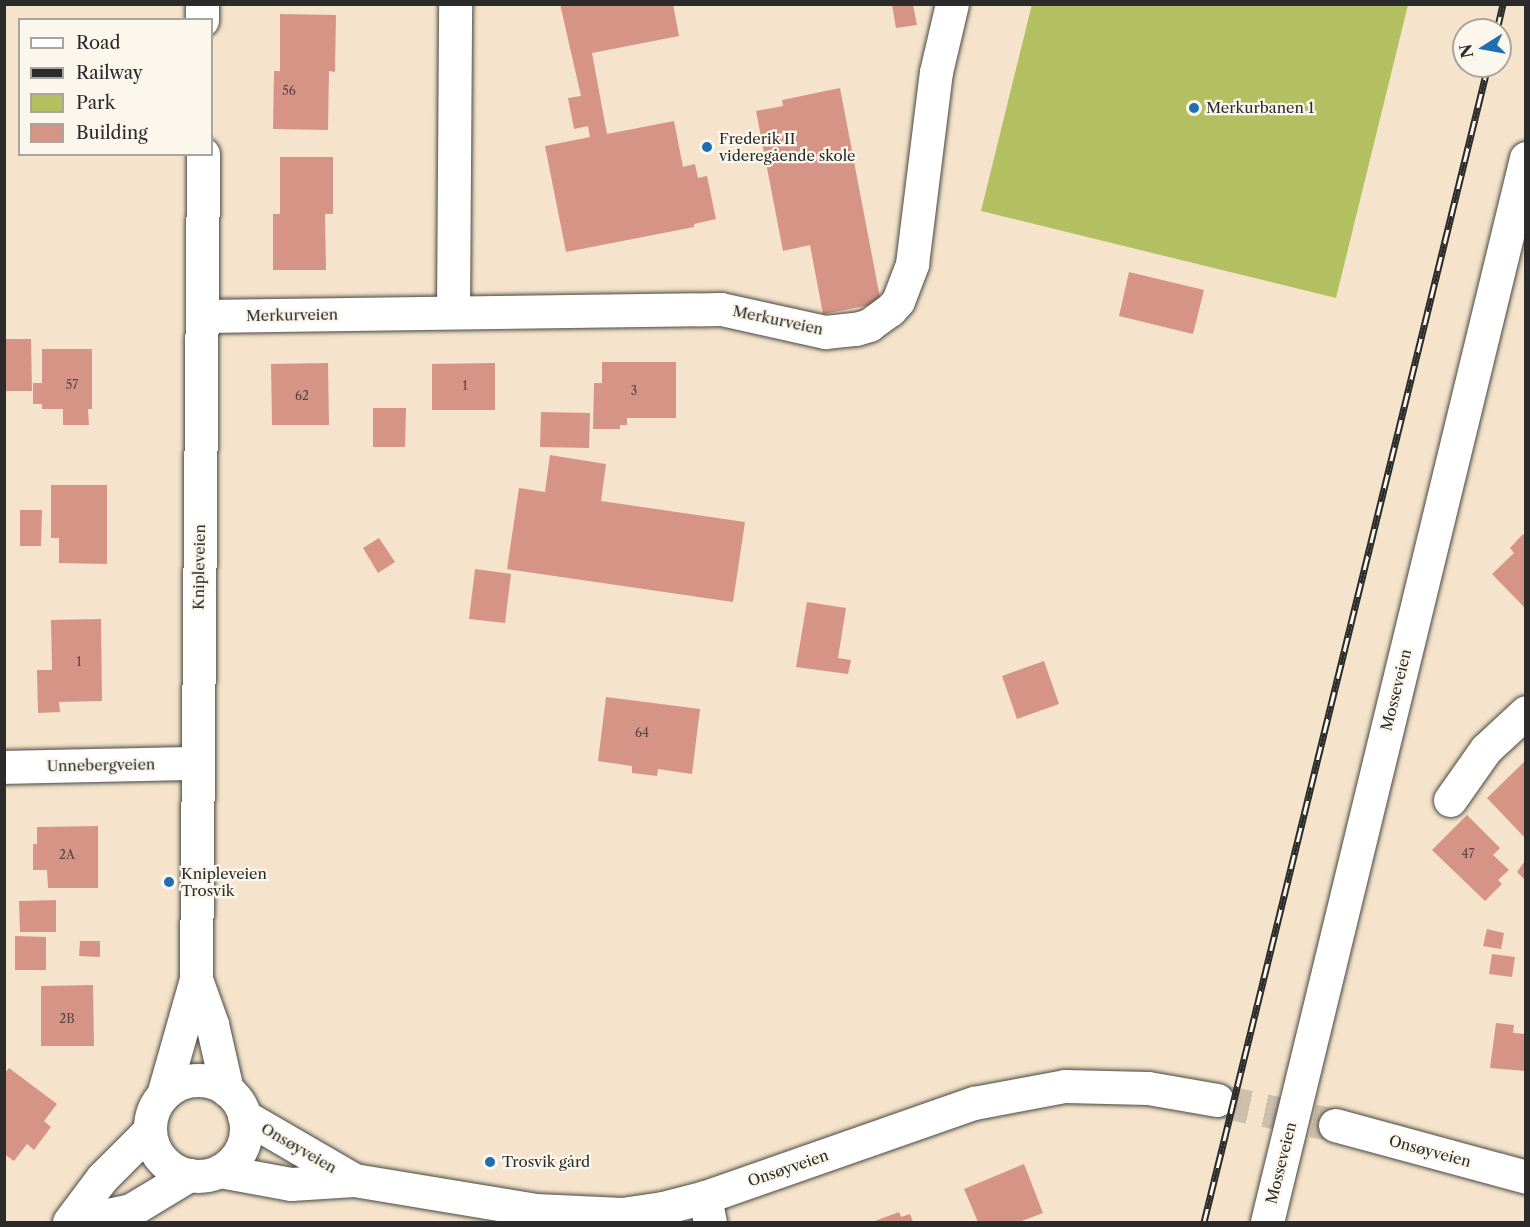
<!DOCTYPE html>
<html>
<head>
<meta charset="utf-8">
<style>
	body { margin:0 }
	#map { position:relative; width:1530px; height:1227px; overflow:hidden; background:#f5e4cb; font-family:"Libre Caslon Text",serif }
	div>[style] { position:absolute }
	.green>* { inset:0; background:#b3c062 }
	.building>* { inset:0; background:#d69486 }
	.secondary-tunnel>* { height:33px; margin-top:-16.5px; transform-origin:0; background:repeating-linear-gradient(90deg,#cdbfab 0 33px,transparent 0 49px) }
	.roads { filter:drop-shadow(0 0 2px #494743) drop-shadow(0 0 2px #494743) }
	.street>* { height:33px; margin:-16.5px; padding:0 16.5px; transform-origin:16.5px; border-radius:16.5px; background:#fff }
	.secondary>* { height:33px; margin:-16.5px; padding:0 16.5px; transform-origin:16.5px; border-radius:16.5px; background:#fff }
	.secondary>.ring { margin:-16.5px; padding:0; box-sizing:content-box; background:none; border:33px solid #fff; border-radius:50% }
	.highway>* { height:33px; margin:-16.5px; padding:0 16.5px; transform-origin:16.5px; border-radius:16.5px; background:#fff }
	.rail>* { height:7px; margin-top:-3.5px; transform-origin:0; background:repeating-linear-gradient(90deg,#fbf7ec 0 14px,#2b2b2b 0 28px); box-sizing:border-box; border-block:2px solid #2b2b2b }
	.dots>* { width:16px; height:16px; translate:-50% -50%; box-sizing:border-box; border:3px solid #fbf7ec; border-radius:50% }
	span { translate:-50% -50%; white-space:nowrap; text-align:center; line-height:1.15; -webkit-text-stroke:4.5px #fbf7ec; paint-order:stroke }
	.number-label { font-size:12px; color:#564542 }
	.number-label span { -webkit-text-stroke-width:0 }
	.poi-label { font-size:15px; color:#2b2b2b }
	.left { translate:0 -50%; text-align:left }
	.street-label { font-size:15px; color:#2b2b2b }
	.frame { position:absolute; inset:0; border:6px solid #2b2b2b; pointer-events:none }
	.legend { position:absolute; left:18px; top:18px; width:195px; height:138px; box-sizing:border-box; background:#fbf7ec; border:2px solid #a8a59f; margin:0; padding:8px 10px; list-style:none; font-size:18px; color:#2b2b2b }
	.legend li { display:flex; align-items:center; gap:12px; height:30px }
	.legend b { width:30px; border:2px solid #a8a59f }
	.north { position:absolute; left:1452px; top:18px; width:60px; height:60px; box-sizing:border-box; background:#fbf7ec; border:2px solid #a8a59f; border-radius:50%; rotate:259deg; font-size:16px; font-weight:700; line-height:24px; text-align:center; color:#2b2b2b }
	.north::after { content:''; display:block; margin:auto; width:21px; height:27px; background:#1f6fb2; clip-path:polygon(50% 0,100% 100%,50% 72%,0 100%) }
</style>
</head>
<body>
<div id="map">
	<div class="green">
		<div style="clip-path:polygon(1032px 4px,1408px 5px,1336px 298px,981px 211px)"></div>
	</div>
	<div class="building">
		<div style="clip-path:polygon(560px 4px,673px 4px,679px 36px,592px 53px,607px 134px,674px 121px,683px 167px,695px 164px,698px 178px,707px 176px,716px 219px,694px 224px,694px 227px,566px 252px,545px 146px,590px 137px,588px 126px,574px 129px,568px 98px,581px 96px)"></div>
		<div style="clip-path:polygon(892px 5px,913px 5px,917px 25px,896px 28px)"></div>
		<div style="clip-path:polygon(280px 14px,336px 15px,335px 72px,329px 71px,328px 130px,273px 129px,274px 71px,280px 71px)"></div>
		<div style="clip-path:polygon(840px 88px,881px 303px,823px 314px,810px 245px,783px 251px,756px 111px,783px 106px,782px 100px)"></div>
		<div style="clip-path:polygon(280px 157px,333px 157px,333px 214px,325px 214px,326px 270px,273px 270px,273px 214px,280px 214px)"></div>
		<div style="clip-path:polygon(1129px 272px,1204px 290px,1193px 334px,1119px 316px)"></div>
		<div style="clip-path:polygon(4px 339px,31px 339px,32px 391px,4px 391px)"></div>
		<div style="clip-path:polygon(42px 349px,92px 349px,92px 409px,88px 409px,89px 425px,63px 425px,63px 409px,42px 409px,42px 404px,33px 404px,33px 383px,42px 383px)"></div>
		<div style="clip-path:polygon(602px 362px,676px 362px,676px 418px,627px 418px,627px 425px,620px 425px,620px 429px,593px 429px,594px 383px,602px 383px)"></div>
		<div style="clip-path:polygon(328px 363px,329px 425px,272px 425px,271px 364px)"></div>
		<div style="clip-path:polygon(495px 363px,495px 410px,432px 410px,432px 364px)"></div>
		<div style="clip-path:polygon(373px 408px,406px 408px,405px 447px,373px 447px)"></div>
		<div style="clip-path:polygon(541px 412px,590px 413px,589px 448px,540px 447px)"></div>
		<div style="clip-path:polygon(550px 455px,606px 464px,601px 501px,745px 522px,733px 602px,507px 569px,519px 488px,545px 492px)"></div>
		<div style="clip-path:polygon(51px 485px,107px 485px,107px 564px,59px 563px,59px 538px,51px 538px)"></div>
		<div style="clip-path:polygon(20px 510px,42px 510px,41px 546px,20px 546px)"></div>
		<div style="clip-path:polygon(1523px 534px,1526px 537px,1526px 609px,1492px 574px,1514px 553px,1510px 548px)"></div>
		<div style="clip-path:polygon(379px 538px,395px 562px,378px 573px,363px 548px)"></div>
		<div style="clip-path:polygon(475px 569px,511px 574px,505px 623px,469px 619px)"></div>
		<div style="clip-path:polygon(807px 602px,846px 608px,838px 658px,851px 660px,848px 674px,796px 667px)"></div>
		<div style="clip-path:polygon(101px 619px,102px 701px,59px 702px,60px 712px,38px 713px,37px 670px,52px 670px,51px 620px)"></div>
		<div style="clip-path:polygon(1044px 661px,1059px 704px,1017px 719px,1002px 676px)"></div>
		<div style="clip-path:polygon(606px 697px,700px 709px,692px 774px,658px 769px,657px 776px,632px 773px,632px 766px,598px 761px)"></div>
		<div style="clip-path:polygon(1526px 760px,1526px 839px,1487px 798px)"></div>
		<div style="clip-path:polygon(1467px 815px,1500px 848px,1493px 855px,1509px 870px,1498px 880px,1502px 884px,1485px 901px,1432px 850px)"></div>
		<div style="clip-path:polygon(98px 826px,98px 888px,48px 888px,47px 870px,33px 870px,33px 844px,37px 844px,37px 827px)"></div>
		<div style="clip-path:polygon(1526px 859px,1526px 881px,1517px 872px)"></div>
		<div style="clip-path:polygon(56px 900px,56px 932px,20px 932px,19px 901px)"></div>
		<div style="clip-path:polygon(1487px 929px,1504px 933px,1501px 949px,1483px 946px)"></div>
		<div style="clip-path:polygon(15px 936px,46px 937px,46px 970px,15px 970px)"></div>
		<div style="clip-path:polygon(80px 941px,100px 941px,100px 957px,79px 956px)"></div>
		<div style="clip-path:polygon(1492px 954px,1515px 957px,1512px 977px,1489px 974px)"></div>
		<div style="clip-path:polygon(93px 985px,94px 1046px,41px 1046px,41px 986px)"></div>
		<div style="clip-path:polygon(1496px 1023px,1514px 1025px,1513px 1033px,1526px 1034px,1526px 1071px,1490px 1068px)"></div>
		<div style="clip-path:polygon(9px 1068px,57px 1104px,44px 1121px,51px 1127px,34px 1150px,27px 1144px,14px 1161px,4px 1154px,4px 1074px)"></div>
		<div style="clip-path:polygon(1024px 1164px,1043px 1213px,1019px 1222px,978px 1222px,964px 1189px)"></div>
		<div style="clip-path:polygon(899px 1212px,901px 1217px,910px 1214px,913px 1222px,872px 1222px)"></div>
	</div>
	<div class="secondary-tunnel">
		<div style="left:1217px;top:1100px;width:121px;rotate:12deg"></div>
	</div>
	<div class="roads">
		<div class="street">
			<div style="left:453px;top:311px;width:307px;rotate:-89.6deg"></div>
			<div style="left:203px;top:316px;width:518px;rotate:-0.77deg"></div>
			<div style="left:721px;top:309px;width:107px;rotate:12.5deg"></div>
			<div style="left:825px;top:332px;width:31px;rotate:-6deg"></div>
			<div style="left:856px;top:329px;width:14px;rotate:-17deg"></div>
			<div style="left:869px;top:325px;width:26px;rotate:-36deg"></div>
			<div style="left:890px;top:310px;width:12px;rotate:-48deg"></div>
			<div style="left:898px;top:301px;width:40px;rotate:-69deg"></div>
			<div style="left:912px;top:264px;width:193px;rotate:-82.9deg"></div>
			<div style="left:936px;top:72px;width:70px;rotate:-76.8deg"></div>
			<div style="left:4px;top:767px;width:193px;rotate:-1.2deg"></div>
			<div style="left:1450px;top:800px;width:62px;rotate:-54.8deg"></div>
			<div style="left:1486px;top:749px;width:54px;rotate:-42.8deg"></div>
			<div style="left:705px;top:1197px;width:25px;rotate:79deg"></div>
		</div>
		<div class="secondary">
			<div style="left:202px;top:4px;width:16px;rotate:90deg"></div>
			<div style="left:196px;top:979px;width:48px;rotate:70.4deg"></div>
			<div style="left:212px;top:1024px;width:68px;rotate:77.2deg"></div>
			<div class="ring" style="left:150px;top:1080px;width:63px;height:63px"></div>
			<div style="left:163px;top:1095px;width:121px;rotate:-74.1deg"></div>
			<div style="left:196px;top:979px;width:825px;rotate:-89.51deg"></div>
			<div style="left:244px;top:1116px;width:127px;rotate:30.2deg"></div>
			<div style="left:1335px;top:1125px;width:198px;rotate:15.2deg"></div>
			<div style="left:220px;top:1171px;width:72px;rotate:10.4deg"></div>
			<div style="left:291px;top:1184px;width:63px;rotate:-3.6deg"></div>
			<div style="left:354px;top:1180px;width:183px;rotate:9.4deg"></div>
			<div style="left:535px;top:1210px;width:87px;rotate:2.6deg"></div>
			<div style="left:622px;top:1214px;width:41px;rotate:-8.3deg"></div>
			<div style="left:663px;top:1208px;width:43px;rotate:-14.7deg"></div>
			<div style="left:705px;top:1197px;width:285px;rotate:-19.3deg"></div>
			<div style="left:974px;top:1103px;width:93px;rotate:-10.6deg"></div>
			<div style="left:1065px;top:1086px;width:83px;rotate:1.4deg"></div>
			<div style="left:1148px;top:1088px;width:70px;rotate:9.9deg"></div>
			<div style="left:69px;top:1222px;width:55px;rotate:-53.1deg"></div>
			<div style="left:102px;top:1178px;width:68px;rotate:-45deg"></div>
			<div style="left:75px;top:1222px;width:57px;rotate:-12.1deg"></div>
			<div style="left:131px;top:1210px;width:68px;rotate:-31.1deg"></div>
		</div>
		<div class="highway">
			<div style="left:1267px;top:1222px;width:1095px;rotate:-76.32deg"></div>
		</div>
	</div>
	<div class="rail">
		<div style="left:1497px;top:30px;width:27px;rotate:-77deg"></div>
		<div style="left:1204px;top:1222px;width:1190px;rotate:-76.2deg"></div>
	</div>
	<div class="dots">
		<div style="left:1194px;top:108px;background:#1f6fb2"></div>
		<div style="left:707px;top:147px;background:#1f6fb2"></div>
		<div style="left:169px;top:882px;background:#1f6fb2"></div>
		<div style="left:490px;top:1162px;background:#1f6fb2"></div>
	</div>
	<div class="number-label">
		<span style="left:289px;top:91px">56</span>
		<span style="left:72px;top:385px">57</span>
		<span style="left:465px;top:386px">1</span>
		<span style="left:634px;top:391px">3</span>
		<span style="left:302px;top:396px">62</span>
		<span style="left:79px;top:662px">1</span>
		<span style="left:642px;top:733px">64</span>
		<span style="left:1468px;top:854px">47</span>
		<span style="left:67px;top:855px">2A</span>
		<span style="left:67px;top:1019px">2B</span>
	</div>
	<div class="poi-label">
		<span class="left" style="left:1206px;top:108px">Merkurbanen 1</span>
		<span class="left" style="left:719px;top:147px">Frederik II<br>videregående skole</span>
		<span class="left" style="left:181px;top:882px">Knipleveien<br>Trosvik</span>
		<span class="left" style="left:502px;top:1162px">Trosvik gård</span>
	</div>
	<div class="street-label">
		<span style="left:292px;top:315px;rotate:-1deg">Merkurveien</span>
		<span style="left:778px;top:320px;rotate:12deg">Merkurveien</span>
		<span style="left:199px;top:567px;rotate:-89deg">Knipleveien</span>
		<span style="left:1396px;top:690px;rotate:-76deg">Mosseveien</span>
		<span style="left:101px;top:765px;rotate:-1deg">Unnebergveien</span>
		<span style="left:299px;top:1148px;rotate:30deg">Onsøyveien</span>
		<span style="left:1430px;top:1151px;rotate:15deg">Onsøyveien</span>
		<span style="left:1281px;top:1163px;rotate:-76deg">Mosseveien</span>
		<span style="left:788px;top:1168px;rotate:-19deg">Onsøyveien</span>
	</div>
	<div class="frame"></div>
	<ul class="legend">
	<li><b style="height:8px;background:#fff"></b>Road</li>
	<li><b style="height:8px;background:#2b2b2b"></b>Railway</li>
	<li><b style="height:16px;background:#b3c062"></b>Park</li>
	<li><b style="height:16px;background:#d69486"></b>Building</li>
	</ul>
	<div class="north">N</div>
</div>
</body>
</html>
